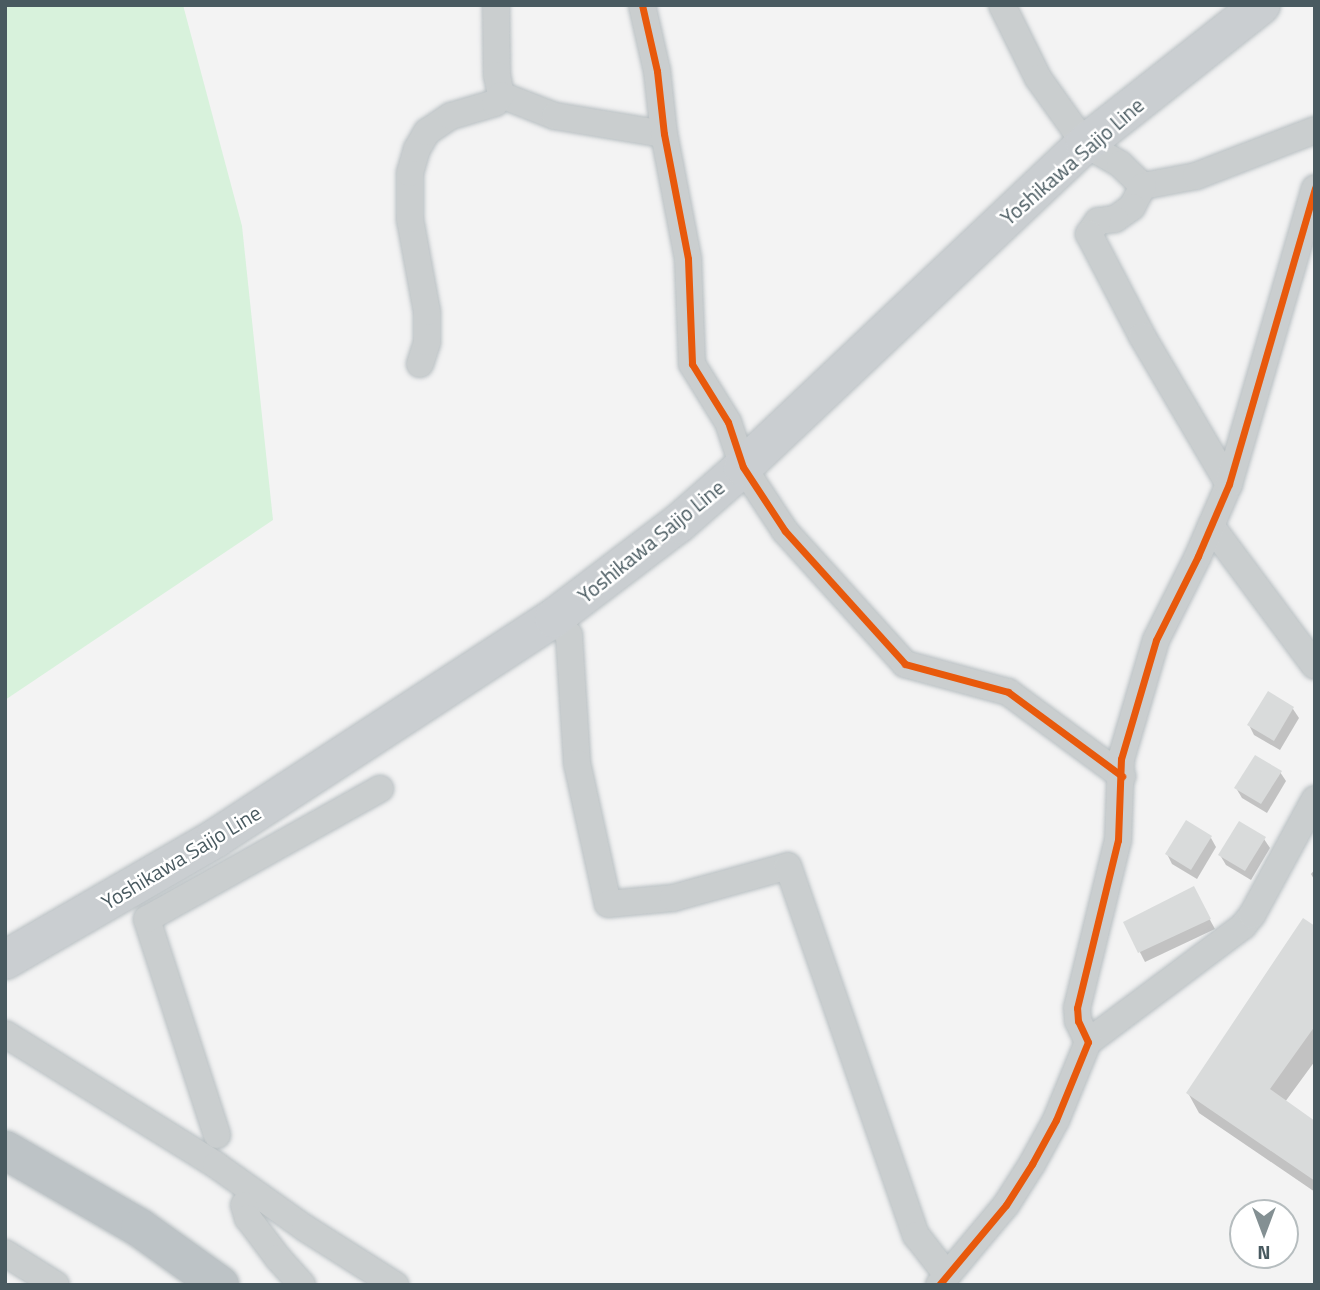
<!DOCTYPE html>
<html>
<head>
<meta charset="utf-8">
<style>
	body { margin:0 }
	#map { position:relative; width:1320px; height:1290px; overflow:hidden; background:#f3f3f3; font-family:"Titillium Web",sans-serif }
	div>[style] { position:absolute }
	.green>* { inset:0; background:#d8f2dc }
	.shadow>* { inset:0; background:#0003 }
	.building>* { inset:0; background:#d9dbdb }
	.roads { filter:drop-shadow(0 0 2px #b8bfc2) drop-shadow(0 0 2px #b8bfc2) }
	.street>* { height:26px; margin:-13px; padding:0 13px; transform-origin:13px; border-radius:13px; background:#cacecf }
	.secondary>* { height:38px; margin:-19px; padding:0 19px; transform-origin:19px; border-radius:19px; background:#caced1 }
	.highway>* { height:38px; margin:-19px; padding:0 19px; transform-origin:19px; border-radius:19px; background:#bdc3c6 }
	.cycleway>* { height:7px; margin:-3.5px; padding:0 3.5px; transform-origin:3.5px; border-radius:3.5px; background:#e8590c }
	span { translate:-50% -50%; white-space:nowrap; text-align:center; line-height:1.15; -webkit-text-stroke:5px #fff; paint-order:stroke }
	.street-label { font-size:21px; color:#495a60 }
	.frame { position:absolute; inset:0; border:7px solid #495a60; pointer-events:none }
	.north { position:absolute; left:1229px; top:1199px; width:70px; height:70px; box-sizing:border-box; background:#fff; border:2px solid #b6bdbf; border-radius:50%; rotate:180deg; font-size:19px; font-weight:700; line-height:28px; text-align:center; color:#495a60 }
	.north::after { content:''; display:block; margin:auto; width:24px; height:32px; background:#849093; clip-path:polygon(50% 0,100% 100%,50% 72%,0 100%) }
</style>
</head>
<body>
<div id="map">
	<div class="green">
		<div style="clip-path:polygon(5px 5px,183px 5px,242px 226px,273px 520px,5px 700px)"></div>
	</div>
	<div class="shadow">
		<div style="clip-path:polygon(1268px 694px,1293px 709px,1299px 718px,1280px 750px,1254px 735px,1249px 725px)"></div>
		<div style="clip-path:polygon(1280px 772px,1286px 781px,1267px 813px,1242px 798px,1236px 788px)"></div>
		<div style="clip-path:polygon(1211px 838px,1216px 847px,1197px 879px,1172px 864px,1167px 854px)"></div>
		<div style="clip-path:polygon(1264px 839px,1270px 848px,1251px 880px,1226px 865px,1220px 855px)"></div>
		<div style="clip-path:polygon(1315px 869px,1315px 881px,1311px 874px)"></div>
		<div style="clip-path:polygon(1198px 898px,1215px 929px,1145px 962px,1125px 923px)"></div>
		<div style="clip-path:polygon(1315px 928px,1315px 1061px,1285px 1102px,1315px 1124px,1315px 1192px,1199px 1113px,1188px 1093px)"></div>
	</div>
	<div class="building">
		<div style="clip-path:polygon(1268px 691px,1294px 707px,1274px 741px,1247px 725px)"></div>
		<div style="clip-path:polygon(1255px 755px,1282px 771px,1261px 804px,1234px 788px)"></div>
		<div style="clip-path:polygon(1186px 820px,1212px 836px,1191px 870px,1165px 854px)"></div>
		<div style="clip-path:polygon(1239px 821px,1266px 837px,1245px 871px,1218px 855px)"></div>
		<div style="clip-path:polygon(1194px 886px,1211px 919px,1138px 953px,1123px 922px)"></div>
		<div style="clip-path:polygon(1303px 918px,1315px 926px,1315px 1026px,1270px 1089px,1315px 1121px,1315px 1181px,1186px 1093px)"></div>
	</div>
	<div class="roads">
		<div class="street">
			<div style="left:496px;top:5px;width:70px;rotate:89.2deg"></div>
			<div style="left:497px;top:75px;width:20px;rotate:79deg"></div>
			<div style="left:501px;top:95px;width:58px;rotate:21.3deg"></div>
			<div style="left:555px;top:116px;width:110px;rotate:9.4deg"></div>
			<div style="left:642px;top:5px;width:68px;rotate:77.2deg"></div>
			<div style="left:657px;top:71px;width:63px;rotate:83.7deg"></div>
			<div style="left:664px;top:134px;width:127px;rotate:79.1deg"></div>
			<div style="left:688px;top:259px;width:105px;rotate:87.8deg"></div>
			<div style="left:692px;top:364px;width:68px;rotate:58.2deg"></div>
			<div style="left:728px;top:422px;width:47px;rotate:71.6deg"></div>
			<div style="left:743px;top:467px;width:77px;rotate:56.7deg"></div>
			<div style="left:785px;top:531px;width:179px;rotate:47.9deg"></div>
			<div style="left:905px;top:664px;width:107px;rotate:15.2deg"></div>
			<div style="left:1008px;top:692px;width:142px;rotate:36.4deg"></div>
			<div style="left:1002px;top:5px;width:81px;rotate:63.7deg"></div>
			<div style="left:1038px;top:78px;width:81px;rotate:54.5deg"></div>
			<div style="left:1085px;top:144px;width:40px;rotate:29.7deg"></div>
			<div style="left:1120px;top:164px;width:32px;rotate:44deg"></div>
			<div style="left:1143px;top:186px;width:54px;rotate:-10.7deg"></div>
			<div style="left:1196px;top:176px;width:128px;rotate:-21.1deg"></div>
			<div style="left:1143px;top:186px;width:24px;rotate:118deg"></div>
			<div style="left:1132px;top:207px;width:21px;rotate:145deg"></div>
			<div style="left:1115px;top:219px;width:17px;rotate:173deg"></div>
			<div style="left:1098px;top:221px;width:16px;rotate:125deg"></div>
			<div style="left:1089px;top:234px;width:115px;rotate:62.5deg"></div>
			<div style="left:1142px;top:336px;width:172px;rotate:59.6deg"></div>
			<div style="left:420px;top:364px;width:23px;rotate:-72deg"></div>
			<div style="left:427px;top:342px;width:30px;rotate:-90deg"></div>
			<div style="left:427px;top:312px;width:95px;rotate:-100.4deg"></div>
			<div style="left:410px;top:219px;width:46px;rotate:-90deg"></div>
			<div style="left:410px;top:173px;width:25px;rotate:-74deg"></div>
			<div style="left:417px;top:149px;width:20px;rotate:-60deg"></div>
			<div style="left:427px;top:132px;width:29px;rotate:-34deg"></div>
			<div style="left:451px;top:116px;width:46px;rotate:-16.5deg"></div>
			<div style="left:495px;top:103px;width:10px;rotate:-53deg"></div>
			<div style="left:1211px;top:526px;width:174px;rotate:53.4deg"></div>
			<div style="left:554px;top:618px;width:23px;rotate:49deg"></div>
			<div style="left:569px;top:635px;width:128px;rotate:86.4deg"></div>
			<div style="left:577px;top:763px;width:144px;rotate:77.6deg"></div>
			<div style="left:608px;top:904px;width:65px;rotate:-5.3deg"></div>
			<div style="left:673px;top:898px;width:119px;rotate:-15.5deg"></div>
			<div style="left:788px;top:866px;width:391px;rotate:70.9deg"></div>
			<div style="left:916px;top:1235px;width:51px;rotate:52.2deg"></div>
			<div style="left:5px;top:1034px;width:248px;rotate:31.8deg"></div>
			<div style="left:216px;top:1165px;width:109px;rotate:35.3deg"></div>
			<div style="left:305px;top:1228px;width:107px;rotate:32.3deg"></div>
			<div style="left:1088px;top:1042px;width:194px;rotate:-36.8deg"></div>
			<div style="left:1243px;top:926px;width:14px;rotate:-51deg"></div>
			<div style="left:1252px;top:915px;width:132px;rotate:-61.5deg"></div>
			<div style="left:217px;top:1135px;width:227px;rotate:-108deg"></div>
			<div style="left:147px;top:919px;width:267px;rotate:-29.2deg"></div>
			<div style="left:244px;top:1205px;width:14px;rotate:73deg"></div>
			<div style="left:248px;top:1218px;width:50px;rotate:53.1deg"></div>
			<div style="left:278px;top:1258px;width:36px;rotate:48deg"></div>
			<div style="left:5px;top:1253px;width:60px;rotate:32.1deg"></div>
			<div style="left:939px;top:1285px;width:104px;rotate:-50.1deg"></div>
			<div style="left:1006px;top:1205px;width:49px;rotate:-57.6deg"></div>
			<div style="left:1032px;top:1164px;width:50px;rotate:-61.4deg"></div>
			<div style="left:1056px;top:1120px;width:84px;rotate:-67.7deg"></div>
			<div style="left:1088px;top:1042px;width:23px;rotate:-115deg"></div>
			<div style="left:1078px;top:1021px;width:13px;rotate:-94deg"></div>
			<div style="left:1077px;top:1008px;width:173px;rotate:-76.3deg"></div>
			<div style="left:1118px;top:840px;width:81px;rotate:-87.9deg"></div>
			<div style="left:1121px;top:759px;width:124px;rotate:-73.6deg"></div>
			<div style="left:1156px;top:640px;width:94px;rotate:-63.4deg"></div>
			<div style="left:1198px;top:556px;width:78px;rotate:-66.7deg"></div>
			<div style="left:1229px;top:484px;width:308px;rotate:-73.8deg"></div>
		</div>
		<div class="secondary">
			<div style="left:5px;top:960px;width:244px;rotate:-30deg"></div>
			<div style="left:216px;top:838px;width:403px;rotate:-33.1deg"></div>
			<div style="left:554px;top:618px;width:156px;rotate:-37.2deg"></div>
			<div style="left:678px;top:524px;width:86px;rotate:-41.2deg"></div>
			<div style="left:743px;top:467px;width:470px;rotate:-43.4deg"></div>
			<div style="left:1085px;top:144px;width:224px;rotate:-38.3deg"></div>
		</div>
		<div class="highway">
			<div style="left:5px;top:1150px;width:156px;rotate:30deg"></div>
			<div style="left:140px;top:1228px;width:98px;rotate:35.5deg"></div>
		</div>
	</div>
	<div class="cycleway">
		<div style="left:642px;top:5px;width:68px;rotate:77.2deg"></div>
		<div style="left:657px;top:71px;width:63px;rotate:83.7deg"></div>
		<div style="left:664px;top:134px;width:127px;rotate:79.1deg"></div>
		<div style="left:688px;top:259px;width:105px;rotate:87.8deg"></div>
		<div style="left:692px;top:364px;width:68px;rotate:58.2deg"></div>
		<div style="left:728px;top:422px;width:47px;rotate:71.6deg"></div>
		<div style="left:743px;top:467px;width:77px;rotate:56.7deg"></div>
		<div style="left:785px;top:531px;width:179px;rotate:47.9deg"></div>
		<div style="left:905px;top:664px;width:107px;rotate:15.2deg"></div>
		<div style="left:1008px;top:692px;width:142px;rotate:36.4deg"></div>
		<div style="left:939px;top:1285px;width:104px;rotate:-50.1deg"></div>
		<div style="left:1006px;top:1205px;width:49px;rotate:-57.6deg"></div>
		<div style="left:1032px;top:1164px;width:50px;rotate:-61.4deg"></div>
		<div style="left:1056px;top:1120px;width:84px;rotate:-67.7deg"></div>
		<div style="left:1088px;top:1042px;width:23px;rotate:-115deg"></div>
		<div style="left:1078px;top:1021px;width:13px;rotate:-94deg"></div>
		<div style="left:1077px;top:1008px;width:173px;rotate:-76.3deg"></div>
		<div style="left:1118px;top:840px;width:81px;rotate:-87.9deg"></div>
		<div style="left:1121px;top:759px;width:124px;rotate:-73.6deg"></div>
		<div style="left:1156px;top:640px;width:94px;rotate:-63.4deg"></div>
		<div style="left:1198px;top:556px;width:78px;rotate:-66.7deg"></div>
		<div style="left:1229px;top:484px;width:308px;rotate:-73.8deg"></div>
	</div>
	<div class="street-label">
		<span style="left:1072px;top:161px;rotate:-41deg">Yoshikawa Saijo Line</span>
		<span style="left:651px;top:541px;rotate:-39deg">Yoshikawa Saijo Line</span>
		<span style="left:181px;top:857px;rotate:-31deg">Yoshikawa Saijo Line</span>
	</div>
	<div class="frame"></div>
	<div class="north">N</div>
</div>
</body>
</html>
